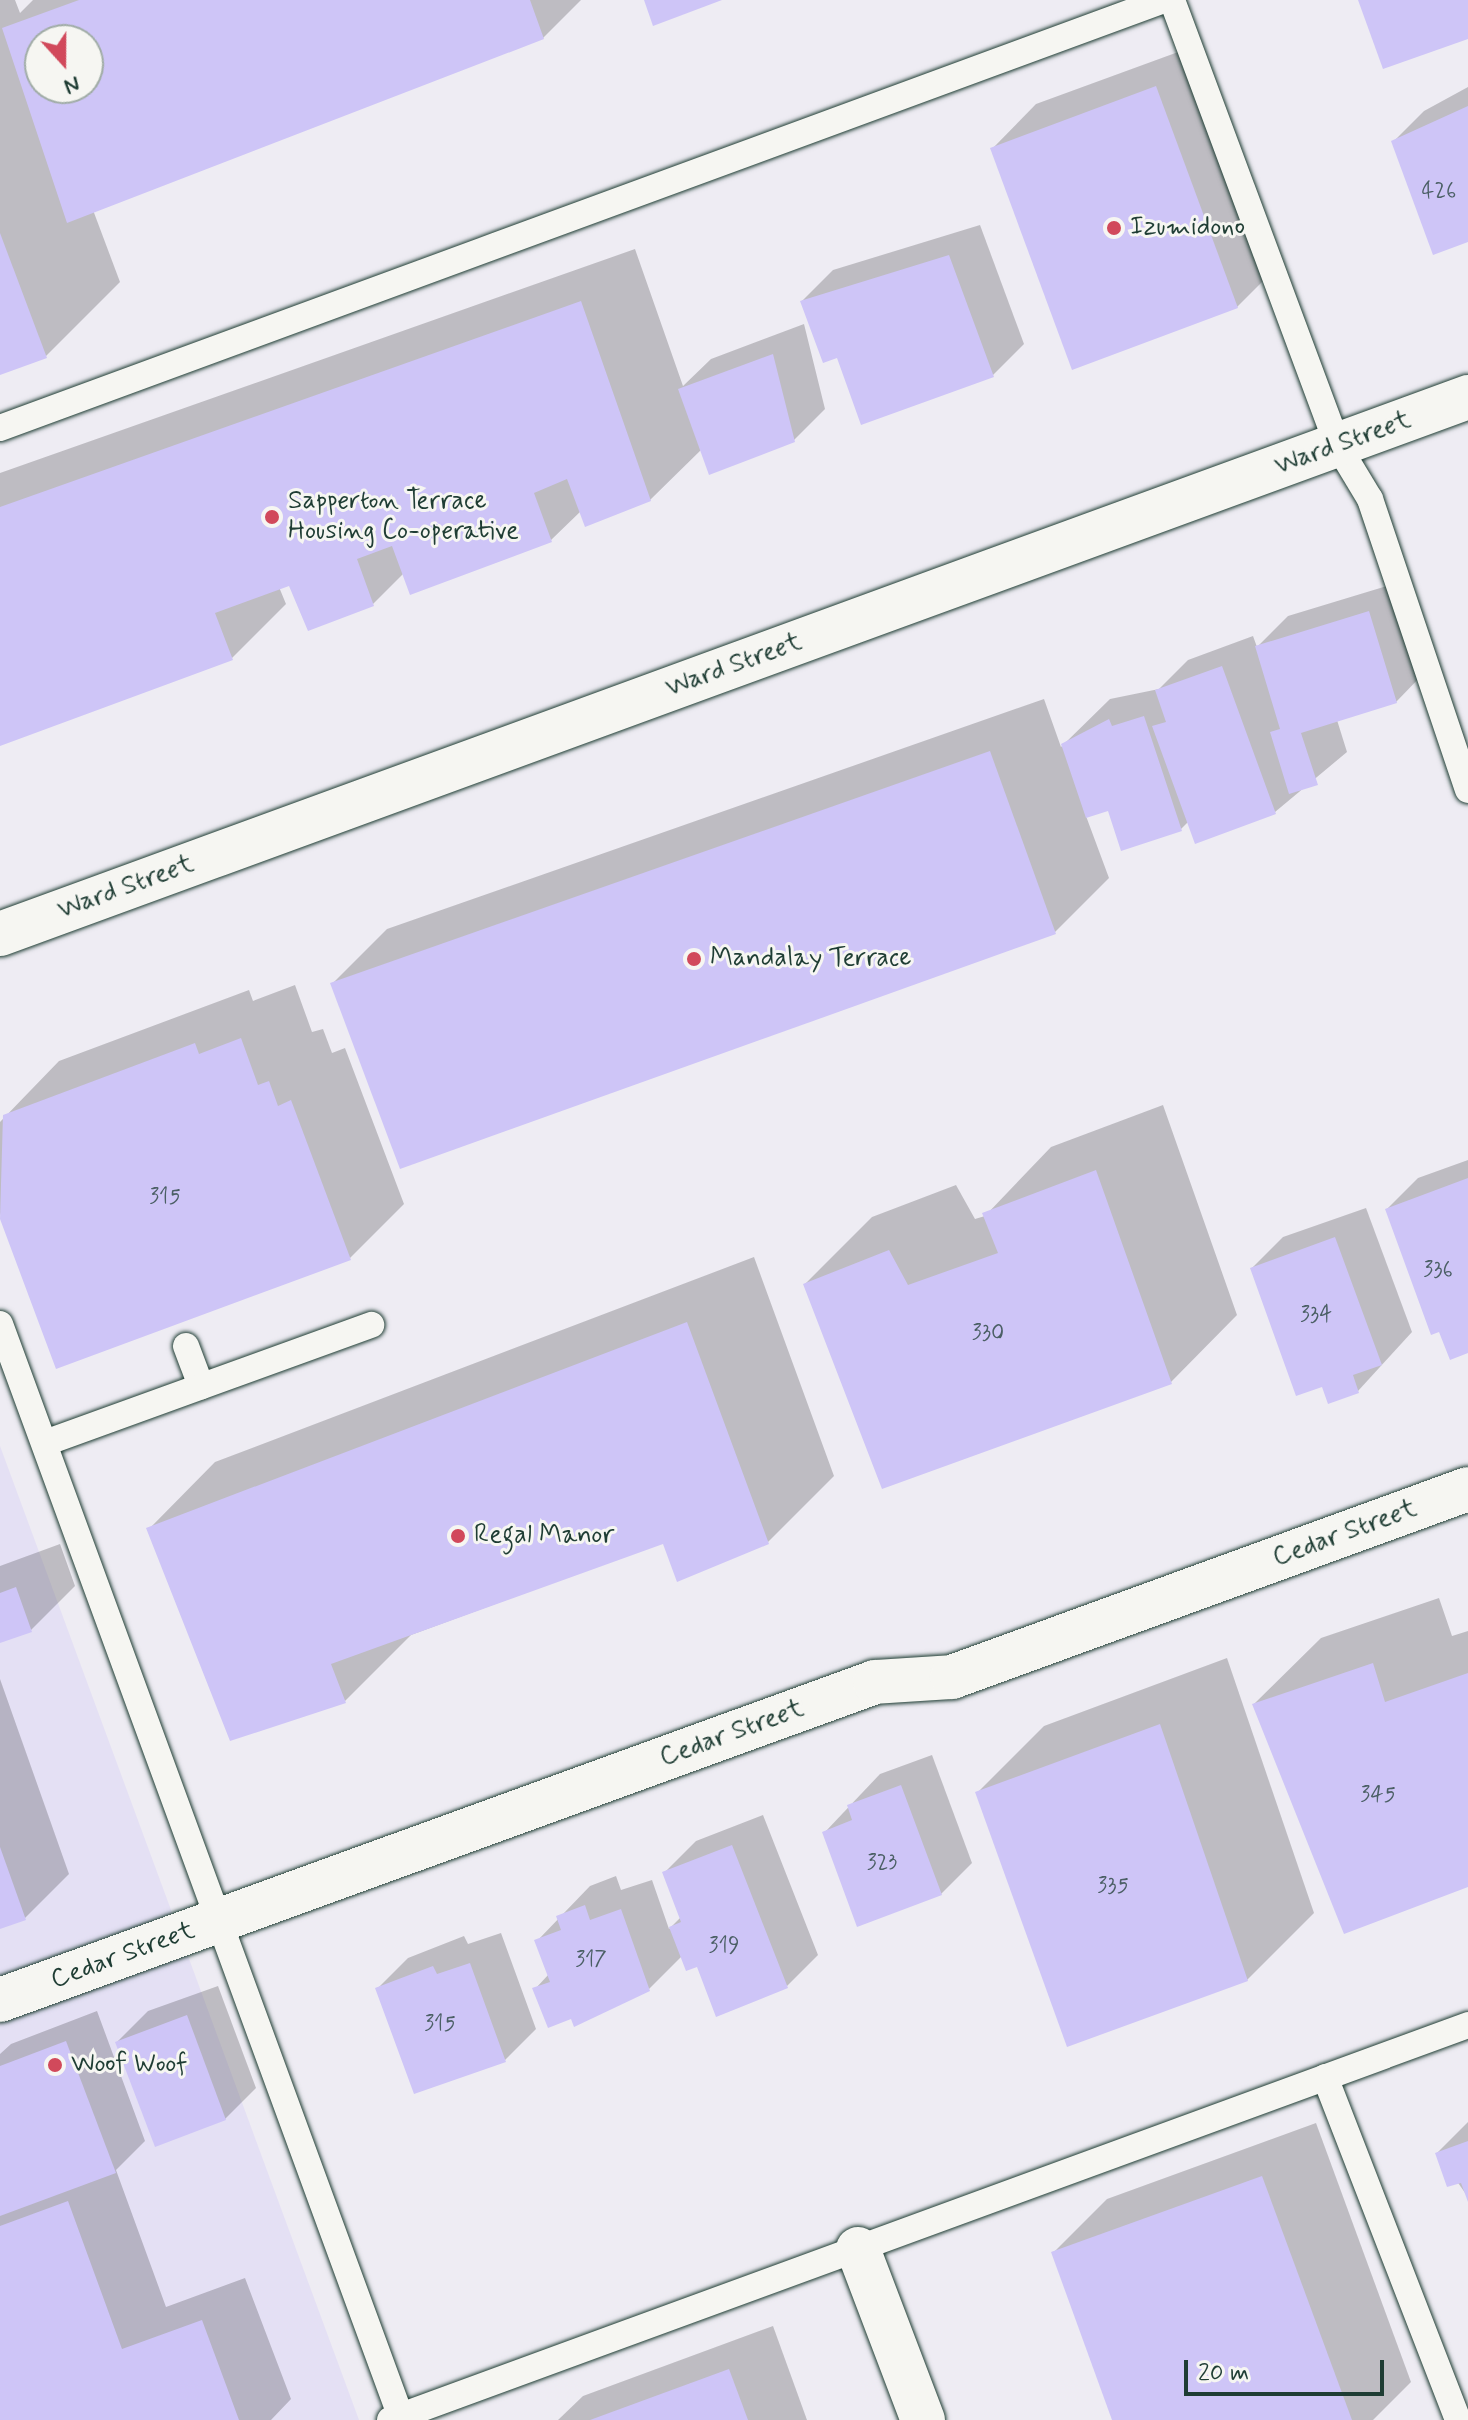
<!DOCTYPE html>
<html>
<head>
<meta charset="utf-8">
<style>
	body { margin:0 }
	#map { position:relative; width:1468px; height:2420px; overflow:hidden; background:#eeecf3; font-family:Mynerve,sans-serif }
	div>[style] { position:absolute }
	.built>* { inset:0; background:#e4e0f4 }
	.shadow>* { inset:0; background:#0003 }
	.building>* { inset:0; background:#cec5f7 }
	.roads { filter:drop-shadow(0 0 2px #1f3d34) drop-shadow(0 0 2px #1f3d34) }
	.service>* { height:26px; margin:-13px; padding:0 13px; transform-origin:13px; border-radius:13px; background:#f6f6f2 }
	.minor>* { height:44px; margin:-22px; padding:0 22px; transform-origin:22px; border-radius:22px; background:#f6f6f2 }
	.dots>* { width:22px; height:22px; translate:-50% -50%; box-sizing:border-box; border:4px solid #f6f6f2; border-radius:50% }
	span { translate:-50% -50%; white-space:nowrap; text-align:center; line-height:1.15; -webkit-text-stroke:6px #f6f6f2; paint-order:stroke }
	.number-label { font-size:22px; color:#4b5f65 }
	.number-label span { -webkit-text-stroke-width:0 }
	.poi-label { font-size:26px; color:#1f3d34 }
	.left { translate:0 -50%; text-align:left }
	.street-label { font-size:26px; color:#1f3d34 }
	.north { position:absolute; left:24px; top:24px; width:80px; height:80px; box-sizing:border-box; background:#f6f6f2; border:2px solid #a0aca6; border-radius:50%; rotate:159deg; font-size:22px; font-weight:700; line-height:32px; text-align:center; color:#1f3d34 }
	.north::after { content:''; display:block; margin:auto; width:28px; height:36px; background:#d1495b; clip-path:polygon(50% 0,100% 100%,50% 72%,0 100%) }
	.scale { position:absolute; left:1184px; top:2360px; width:200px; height:36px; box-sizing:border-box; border:4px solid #1f3d34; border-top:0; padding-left:10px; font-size:24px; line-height:28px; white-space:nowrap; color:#1f3d34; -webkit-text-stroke:6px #f6f6f2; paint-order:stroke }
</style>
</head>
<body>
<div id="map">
	<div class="built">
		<div style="clip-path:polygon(0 1446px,359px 2420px,0 2420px)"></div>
	</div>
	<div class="shadow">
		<div style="clip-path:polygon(evenodd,0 0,15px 0,20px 13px,33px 0,581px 0,543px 38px,93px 210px,120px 282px,46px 356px,0 373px,0 0,40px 40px,88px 40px,88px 88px,40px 88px,40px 40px)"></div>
		<div style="clip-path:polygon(1200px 44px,1281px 263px,1237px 307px,993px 148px,1036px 104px)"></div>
		<div style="clip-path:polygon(1468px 87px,1468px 241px,1393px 142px,1424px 111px)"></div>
		<div style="clip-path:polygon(980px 225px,1024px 344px,993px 375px,838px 355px,802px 301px,833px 270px)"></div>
		<div style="clip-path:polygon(635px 249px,683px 386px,711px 359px,804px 324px,825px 409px,794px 440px,702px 449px,650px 500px,581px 511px,551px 540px,404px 573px,373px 604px,290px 583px,279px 587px,286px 604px,232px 658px,0 744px,0 473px)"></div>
		<div style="clip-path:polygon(1400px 582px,1427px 670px,1396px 702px,1337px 720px,1347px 752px,1275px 812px,1196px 841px,1189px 821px,1181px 829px,1109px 808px,1086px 816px,1109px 878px,1055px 932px,333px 983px,387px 929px,1044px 699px,1061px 747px,1110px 699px,1159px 689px,1188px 660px,1253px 636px,1257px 647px,1288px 616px)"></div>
		<div style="clip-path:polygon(295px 985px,312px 1032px,323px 1029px,332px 1053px,345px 1048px,404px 1204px,350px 1258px,57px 1366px,0 1213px,0 1122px,59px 1061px,249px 990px,253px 1001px)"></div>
		<div style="clip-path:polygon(1163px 1105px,1237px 1315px,1171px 1382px,805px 1284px,872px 1217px,956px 1185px,975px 1219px,985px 1216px,1051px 1147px)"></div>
		<div style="clip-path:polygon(1468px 1160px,1468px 1351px,1387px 1209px,1418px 1178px)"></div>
		<div style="clip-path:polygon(1366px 1208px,1412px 1332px,1358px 1391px,1323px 1384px,1252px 1268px,1283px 1237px)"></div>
		<div style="clip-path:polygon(754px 1257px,834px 1476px,768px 1542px,664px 1542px,411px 1635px,345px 1701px,149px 1529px,215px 1462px)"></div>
		<div style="clip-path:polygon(60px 1544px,75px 1586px,31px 1630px,0 1641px,0 1566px)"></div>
		<div style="clip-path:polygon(1439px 1598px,1452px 1636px,1468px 1631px,1468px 1885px,1254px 1704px,1321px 1638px)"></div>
		<div style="clip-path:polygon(1227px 1658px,1314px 1913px,1247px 1980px,977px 1793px,1044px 1726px)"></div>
		<div style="clip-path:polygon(0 1679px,69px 1874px,25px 1918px,0 1927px)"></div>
		<div style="clip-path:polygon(932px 1755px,972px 1863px,941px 1894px,825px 1832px,880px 1774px)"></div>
		<div style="clip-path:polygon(763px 1815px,818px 1955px,787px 1986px,682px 1956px,649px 1989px,572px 2016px,535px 1989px,549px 1974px,537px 1941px,590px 1886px,616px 1876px,621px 1890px,652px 1880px,669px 1929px,682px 1916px,665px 1872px,696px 1841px)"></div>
		<div style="clip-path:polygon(501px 1933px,536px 2029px,505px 2060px,377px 1989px,408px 1958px,464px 1936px,468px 1944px)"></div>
		<div style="clip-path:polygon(218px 1986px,256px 2088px,225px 2119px,117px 2042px,148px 2011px)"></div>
		<div style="clip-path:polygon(97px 2011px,145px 2141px,116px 2170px,166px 2307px,245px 2278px,291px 2399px,271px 2420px,0 2420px,0 2054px,11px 2044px)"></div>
		<div style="clip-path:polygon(1468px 2122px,1468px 2197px,1437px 2153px)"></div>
		<div style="clip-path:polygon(1316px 2123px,1411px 2382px,1373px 2420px,1114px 2420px,1053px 2253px,1107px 2199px)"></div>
		<div style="clip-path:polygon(773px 2326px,807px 2420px,558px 2420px,583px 2396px)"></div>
	</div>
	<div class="building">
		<div style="clip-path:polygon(evenodd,79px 0,530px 0,544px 39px,67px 223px,2px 28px,79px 0,40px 40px,88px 40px,88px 88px,40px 88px,40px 40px)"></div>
		<div style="clip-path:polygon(644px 0,722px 0,653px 26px)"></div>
		<div style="clip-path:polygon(1358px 0,1468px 0,1468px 39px,1383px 69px)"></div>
		<div style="clip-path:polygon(1156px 86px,1238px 308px,1072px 370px,990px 148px)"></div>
		<div style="clip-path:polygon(1468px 106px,1468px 242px,1433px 255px,1391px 141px)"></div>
		<div style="clip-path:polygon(0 233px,47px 358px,0 375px)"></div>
		<div style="clip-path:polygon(949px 255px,994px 377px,861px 425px,837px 358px,823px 363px,800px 301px)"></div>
		<div style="clip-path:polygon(581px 301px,651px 501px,585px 527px,567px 479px,534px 493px,552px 542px,410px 595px,392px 546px,357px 559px,374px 606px,308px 631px,289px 586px,215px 613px,233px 660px,0 746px,0 507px)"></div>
		<div style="clip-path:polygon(773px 354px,795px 442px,709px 475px,678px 389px)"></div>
		<div style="clip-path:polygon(1369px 611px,1397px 703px,1301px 733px,1318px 785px,1289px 794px,1270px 732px,1280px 729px,1255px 646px)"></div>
		<div style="clip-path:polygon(1222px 666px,1276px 814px,1195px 844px,1152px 726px,1166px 722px,1155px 690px)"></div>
		<div style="clip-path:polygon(1144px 716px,1182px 831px,1121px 851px,1108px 811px,1086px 818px,1061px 744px,1109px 719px,1112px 726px)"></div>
		<div style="clip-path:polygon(990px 751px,1056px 934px,400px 1169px,330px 983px)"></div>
		<div style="clip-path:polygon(241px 1038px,258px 1085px,269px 1081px,278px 1106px,291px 1100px,351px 1260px,56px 1369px,0 1219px,3px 1115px,195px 1043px,199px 1054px)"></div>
		<div style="clip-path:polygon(1096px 1170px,1172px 1384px,882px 1489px,803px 1284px,889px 1250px,908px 1285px,998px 1253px,982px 1213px)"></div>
		<div style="clip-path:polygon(1468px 1178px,1468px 1353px,1450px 1360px,1439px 1332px,1431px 1335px,1385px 1209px)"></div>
		<div style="clip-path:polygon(1335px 1237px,1382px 1365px,1353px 1375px,1359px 1393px,1328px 1404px,1322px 1387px,1296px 1396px,1250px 1268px)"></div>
		<div style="clip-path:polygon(687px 1322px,769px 1544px,677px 1582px,663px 1544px,331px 1664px,346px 1703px,230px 1741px,146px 1528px)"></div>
		<div style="clip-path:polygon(16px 1587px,32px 1632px,0 1643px,0 1593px)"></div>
		<div style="clip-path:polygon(1373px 1663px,1385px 1702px,1468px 1673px,1468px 1887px,1344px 1934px,1252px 1704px)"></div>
		<div style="clip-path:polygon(1160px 1724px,1248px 1981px,1067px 2047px,975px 1792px)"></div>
		<div style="clip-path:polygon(901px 1785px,942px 1895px,857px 1927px,822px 1832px,852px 1820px,847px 1805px)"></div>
		<div style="clip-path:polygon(732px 1845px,788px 1988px,716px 2017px,697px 1967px,686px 1971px,669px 1927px,681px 1922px,662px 1872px)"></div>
		<div style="clip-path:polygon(0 1847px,26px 1920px,0 1929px)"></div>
		<div style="clip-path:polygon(585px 1905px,590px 1920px,621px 1909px,650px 1991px,574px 2027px,571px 2019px,548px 2028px,532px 1988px,550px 1982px,534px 1940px,561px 1930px,556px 1916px)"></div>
		<div style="clip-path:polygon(470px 1963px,506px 2062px,414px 2094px,375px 1988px,433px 1966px,437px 1974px)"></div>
		<div style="clip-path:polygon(187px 2015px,226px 2120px,155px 2147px,115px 2042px)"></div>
		<div style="clip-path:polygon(66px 2041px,116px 2173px,0 2216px,0 2066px)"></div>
		<div style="clip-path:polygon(1468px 2141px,1468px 2202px,1461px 2183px,1447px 2187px,1435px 2153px)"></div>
		<div style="clip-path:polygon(1262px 2176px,1352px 2420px,1112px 2420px,1051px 2252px)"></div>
		<div style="clip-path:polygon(68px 2201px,122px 2349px,202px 2320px,239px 2420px,0 2420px,0 2226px)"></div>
		<div style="clip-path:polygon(729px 2369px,748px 2420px,590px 2420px)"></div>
	</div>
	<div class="roads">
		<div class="service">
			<div style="left:1172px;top:0;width:476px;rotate:69.6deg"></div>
			<div style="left:1338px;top:446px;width:62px;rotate:58.9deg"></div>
			<div style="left:1370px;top:499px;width:307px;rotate:71.4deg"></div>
			<div style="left:0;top:428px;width:1240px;rotate:-20.19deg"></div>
			<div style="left:0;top:1324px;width:1167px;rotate:69.86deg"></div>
			<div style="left:186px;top:1346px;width:43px;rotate:69.4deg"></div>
			<div style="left:45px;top:1443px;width:347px;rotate:-19.9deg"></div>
			<div style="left:1325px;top:2077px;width:368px;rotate:68.8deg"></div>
			<div style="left:390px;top:2420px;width:1148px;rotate:-20.12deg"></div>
		</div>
		<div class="minor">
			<div style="left:0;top:934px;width:1563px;rotate:-20.09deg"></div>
			<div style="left:0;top:2000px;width:931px;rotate:-19.97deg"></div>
			<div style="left:875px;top:1682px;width:77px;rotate:-3.7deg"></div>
			<div style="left:952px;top:1677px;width:549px;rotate:-20.02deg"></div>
			<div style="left:858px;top:2249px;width:183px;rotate:69.2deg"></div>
		</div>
	</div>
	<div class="dots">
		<div style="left:1114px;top:228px;background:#d1495b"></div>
		<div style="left:272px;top:517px;background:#d1495b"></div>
		<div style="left:694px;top:959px;background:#d1495b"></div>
		<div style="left:458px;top:1536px;background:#d1495b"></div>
		<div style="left:55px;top:2065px;background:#d1495b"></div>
	</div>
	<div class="number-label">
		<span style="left:1439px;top:192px">426</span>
		<span style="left:165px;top:1198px">315</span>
		<span style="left:1438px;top:1271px">336</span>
		<span style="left:1316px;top:1316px">334</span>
		<span style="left:988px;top:1334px">330</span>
		<span style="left:1378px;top:1796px">345</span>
		<span style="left:882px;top:1864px">323</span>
		<span style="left:1113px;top:1887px">335</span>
		<span style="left:724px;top:1947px">319</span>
		<span style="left:591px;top:1961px">317</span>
		<span style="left:440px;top:2025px">315</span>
	</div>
	<div class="poi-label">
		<span class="left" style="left:1130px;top:228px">Izumidono</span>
		<span class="left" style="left:288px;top:517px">Sapperton Terrace<br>Housing Co-operative</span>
		<span class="left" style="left:710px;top:959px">Mandalay Terrace</span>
		<span class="left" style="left:474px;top:1536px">Regal Manor</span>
		<span class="left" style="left:71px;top:2065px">Woof Woof</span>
	</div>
	<div class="street-label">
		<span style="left:1343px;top:444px;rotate:-20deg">Ward Street</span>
		<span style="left:734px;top:666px;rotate:-20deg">Ward Street</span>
		<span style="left:126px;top:888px;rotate:-20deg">Ward Street</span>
		<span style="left:1345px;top:1534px;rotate:-20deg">Cedar Street</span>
		<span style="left:732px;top:1734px;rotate:-20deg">Cedar Street</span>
		<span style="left:123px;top:1956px;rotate:-20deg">Cedar Street</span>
	</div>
	<div class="north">N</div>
	<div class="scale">20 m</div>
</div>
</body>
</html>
